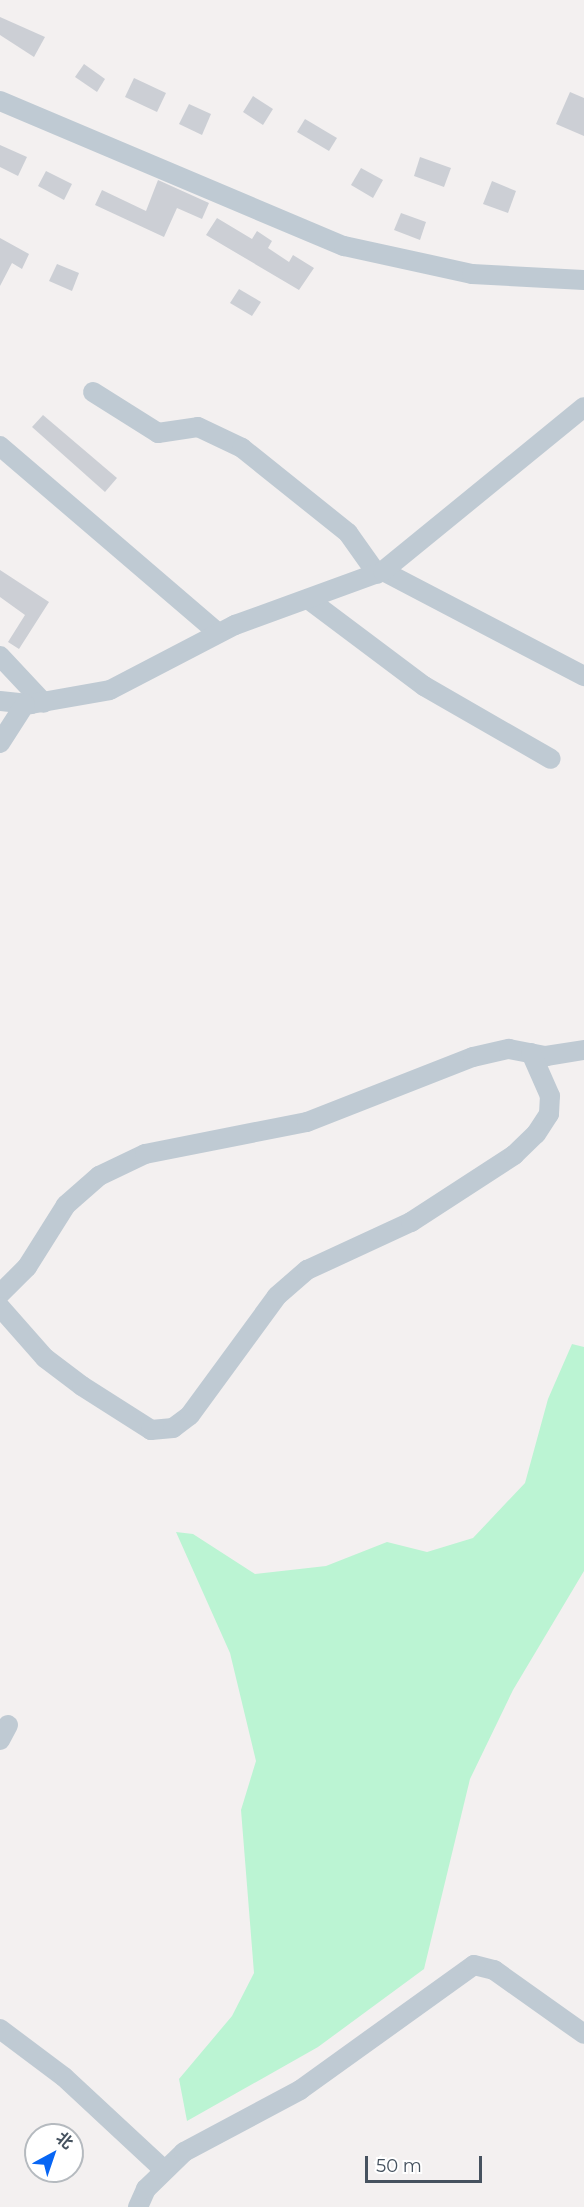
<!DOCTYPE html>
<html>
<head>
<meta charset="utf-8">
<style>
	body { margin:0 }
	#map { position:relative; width:584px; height:2207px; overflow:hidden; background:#f3f0f0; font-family:Montserrat,"Noto Sans SC",sans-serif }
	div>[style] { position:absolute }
	.green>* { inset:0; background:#bbf4d3 }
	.building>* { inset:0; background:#cccfd5 }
	.minor>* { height:20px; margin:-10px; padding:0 10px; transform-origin:10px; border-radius:10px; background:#bfcad3 }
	span { translate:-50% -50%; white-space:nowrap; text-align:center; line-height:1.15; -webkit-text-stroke:4.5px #fff; paint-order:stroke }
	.north { position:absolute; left:24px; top:2123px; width:60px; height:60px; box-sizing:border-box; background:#fff; border:2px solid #b5babf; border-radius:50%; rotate:40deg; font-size:16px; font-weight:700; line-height:24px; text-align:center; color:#46525f }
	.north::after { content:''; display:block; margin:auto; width:21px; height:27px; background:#0866f4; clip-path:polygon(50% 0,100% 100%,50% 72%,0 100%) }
	.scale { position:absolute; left:365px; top:2156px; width:117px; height:27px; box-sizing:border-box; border:3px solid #46525f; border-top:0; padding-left:8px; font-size:18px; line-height:21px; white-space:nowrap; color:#46525f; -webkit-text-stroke:4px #fff; paint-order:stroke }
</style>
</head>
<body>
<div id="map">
	<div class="green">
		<div style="clip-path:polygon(572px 1344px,584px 1347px,584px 1571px,513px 1690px,470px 1779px,424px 1969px,318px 2047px,187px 2121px,179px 2079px,232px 2016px,254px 1973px,241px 1810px,256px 1761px,230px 1653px,176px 1532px,193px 1534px,255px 1574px,326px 1566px,387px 1542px,427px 1552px,473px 1538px,525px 1483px,548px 1399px)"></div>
	</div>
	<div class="building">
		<div style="clip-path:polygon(0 17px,45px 37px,34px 57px,0 35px)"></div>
		<div style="clip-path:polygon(84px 64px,105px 79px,97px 92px,75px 77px)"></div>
		<div style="clip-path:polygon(134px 78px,166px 93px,157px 112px,125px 97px)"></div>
		<div style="clip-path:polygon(570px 92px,584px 98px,584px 136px,556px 124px)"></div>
		<div style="clip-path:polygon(253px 96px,273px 109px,263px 125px,243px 112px)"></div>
		<div style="clip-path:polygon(189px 104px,211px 114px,202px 135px,179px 124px)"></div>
		<div style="clip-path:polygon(305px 119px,337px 138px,329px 151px,297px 132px)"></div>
		<div style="clip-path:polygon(0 145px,27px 157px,18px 176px,0 167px)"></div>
		<div style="clip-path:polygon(420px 157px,451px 168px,444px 187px,414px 176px)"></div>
		<div style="clip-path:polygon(361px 168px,383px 180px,373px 198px,351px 185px)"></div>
		<div style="clip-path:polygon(46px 171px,72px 184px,64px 200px,38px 186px)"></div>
		<div style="clip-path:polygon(158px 180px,209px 203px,202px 219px,177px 208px,164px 237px,95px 205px,102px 190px,146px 211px)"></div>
		<div style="clip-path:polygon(492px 181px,516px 191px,508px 213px,483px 204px)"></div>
		<div style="clip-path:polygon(401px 213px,426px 222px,420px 240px,394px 230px)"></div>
		<div style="clip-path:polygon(217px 218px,252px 239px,257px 231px,272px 241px,268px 248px,289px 262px,293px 255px,314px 268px,299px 290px,206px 235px)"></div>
		<div style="clip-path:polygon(0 238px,29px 254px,22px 269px,12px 263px,0 286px)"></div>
		<div style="clip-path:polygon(57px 264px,79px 273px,72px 291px,49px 281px)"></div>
		<div style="clip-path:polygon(239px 289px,261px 302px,252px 316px,230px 303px)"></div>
		<div style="clip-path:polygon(43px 415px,117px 478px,105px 492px,32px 427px)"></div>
		<div style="clip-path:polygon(0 570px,49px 602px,19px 649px,8px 642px,25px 615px,0 597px)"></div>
	</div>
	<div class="minor">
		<div style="left:0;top:101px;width:373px;rotate:22.9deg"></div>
		<div style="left:344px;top:246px;width:131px;rotate:12.3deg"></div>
		<div style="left:472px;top:274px;width:112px;rotate:3.1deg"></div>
		<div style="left:93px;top:392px;width:77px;rotate:32.2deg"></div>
		<div style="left:158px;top:433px;width:40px;rotate:-8.5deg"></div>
		<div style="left:198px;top:427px;width:49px;rotate:25.5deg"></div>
		<div style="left:242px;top:448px;width:136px;rotate:38.7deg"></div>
		<div style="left:348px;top:533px;width:50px;rotate:54.7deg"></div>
		<div style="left:0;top:446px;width:287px;rotate:40.6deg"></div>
		<div style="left:383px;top:571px;width:227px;rotate:27.6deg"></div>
		<div style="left:308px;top:599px;width:145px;rotate:36.9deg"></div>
		<div style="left:424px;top:686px;width:146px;rotate:29.9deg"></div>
		<div style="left:0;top:656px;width:64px;rotate:46.9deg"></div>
		<div style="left:0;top:701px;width:31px;rotate:6deg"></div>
		<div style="left:31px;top:704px;width:80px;rotate:-10deg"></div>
		<div style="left:110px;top:690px;width:141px;rotate:-27.5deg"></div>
		<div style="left:235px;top:625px;width:158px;rotate:-20deg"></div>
		<div style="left:383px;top:571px;width:259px;rotate:-39.2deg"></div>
		<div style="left:0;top:743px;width:46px;rotate:-57.3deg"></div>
		<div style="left:0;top:1294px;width:38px;rotate:-45deg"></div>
		<div style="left:27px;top:1267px;width:73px;rotate:-57.8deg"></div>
		<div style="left:66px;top:1205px;width:44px;rotate:-41.3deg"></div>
		<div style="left:99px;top:1176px;width:51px;rotate:-25.6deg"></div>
		<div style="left:145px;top:1154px;width:165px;rotate:-11.2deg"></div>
		<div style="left:307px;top:1122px;width:178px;rotate:-21.4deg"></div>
		<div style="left:473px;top:1057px;width:37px;rotate:-13deg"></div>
		<div style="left:509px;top:1049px;width:38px;rotate:11deg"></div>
		<div style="left:546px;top:1056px;width:38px;rotate:-9deg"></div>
		<div style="left:0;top:1307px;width:68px;rotate:48.6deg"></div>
		<div style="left:45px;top:1358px;width:46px;rotate:37.1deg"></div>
		<div style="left:82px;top:1386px;width:82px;rotate:32.5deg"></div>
		<div style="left:151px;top:1430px;width:22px;rotate:-5deg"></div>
		<div style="left:173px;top:1428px;width:21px;rotate:-37deg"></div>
		<div style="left:190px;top:1415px;width:147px;rotate:-53.8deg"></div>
		<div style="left:277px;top:1296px;width:40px;rotate:-41deg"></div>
		<div style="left:307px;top:1270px;width:115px;rotate:-24.8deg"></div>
		<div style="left:411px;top:1222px;width:123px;rotate:-33deg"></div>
		<div style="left:514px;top:1155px;width:30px;rotate:-44deg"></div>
		<div style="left:536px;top:1134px;width:24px;rotate:-57deg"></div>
		<div style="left:549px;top:1114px;width:18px;rotate:-87deg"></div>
		<div style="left:550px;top:1096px;width:47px;rotate:-113.8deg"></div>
		<div style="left:0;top:1740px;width:17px;rotate:-62deg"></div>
		<div style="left:0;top:2029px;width:80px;rotate:36.9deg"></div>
		<div style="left:64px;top:2077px;width:135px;rotate:42.9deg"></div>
		<div style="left:138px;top:2207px;width:20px;rotate:-66deg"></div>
		<div style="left:146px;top:2189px;width:53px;rotate:-44.2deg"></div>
		<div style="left:184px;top:2152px;width:132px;rotate:-28.1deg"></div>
		<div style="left:300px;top:2090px;width:214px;rotate:-35.7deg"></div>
		<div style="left:474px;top:1965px;width:21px;rotate:14deg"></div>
		<div style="left:494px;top:1970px;width:110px;rotate:35.4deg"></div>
	</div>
	<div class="north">北</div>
	<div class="scale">50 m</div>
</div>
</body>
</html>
